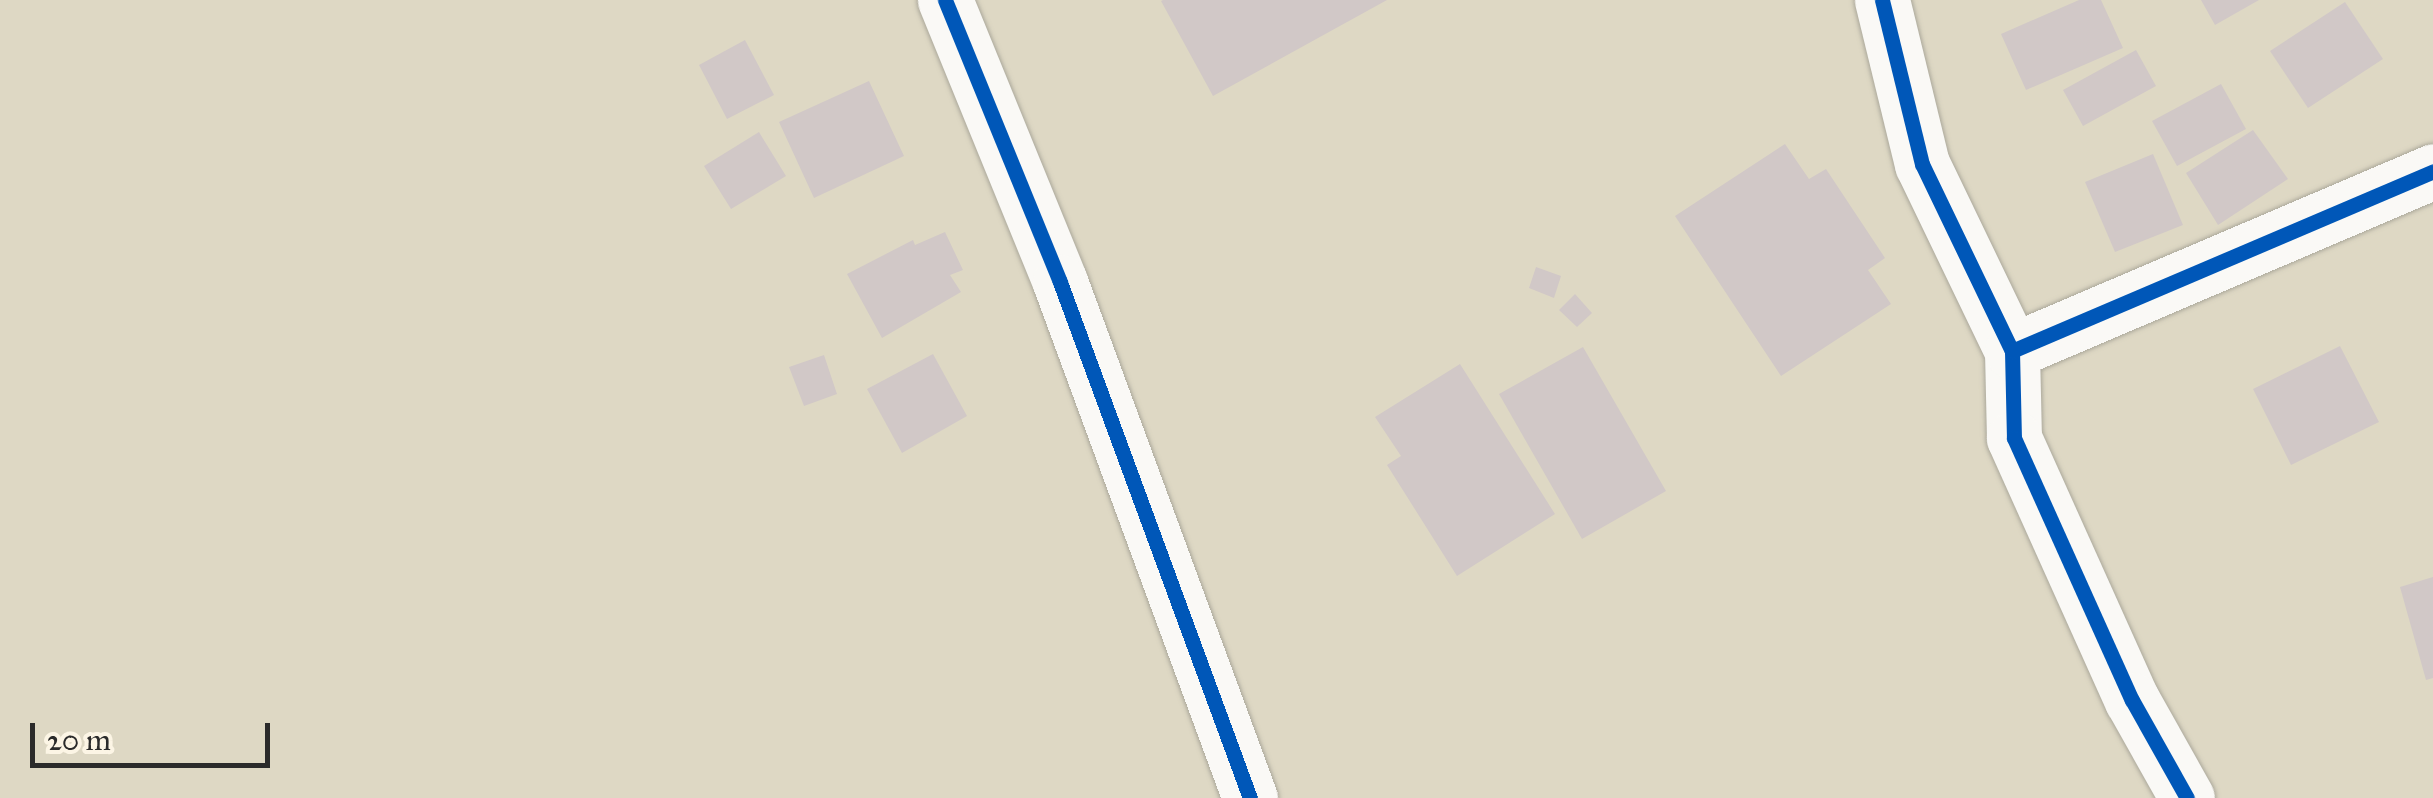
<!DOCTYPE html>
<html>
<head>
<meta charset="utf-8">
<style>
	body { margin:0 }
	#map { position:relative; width:2433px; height:798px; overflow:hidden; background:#ded8c4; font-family:"IM FELL Great Primer",serif }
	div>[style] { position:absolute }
	.building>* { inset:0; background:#d1c8c7 }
	.roads { filter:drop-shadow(0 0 2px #aba89b) drop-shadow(0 0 2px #aba89b) }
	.minor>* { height:55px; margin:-27.5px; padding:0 27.5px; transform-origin:27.5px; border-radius:27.5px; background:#faf9f6 }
	.cycleway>* { height:15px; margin:-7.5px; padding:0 7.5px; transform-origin:7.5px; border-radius:7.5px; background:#0057b8 }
	span { translate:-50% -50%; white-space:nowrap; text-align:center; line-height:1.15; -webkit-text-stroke:8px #fcf5e5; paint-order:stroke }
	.scale { position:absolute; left:30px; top:723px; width:240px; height:45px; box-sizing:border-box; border:5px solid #2b2b2b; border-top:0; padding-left:12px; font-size:30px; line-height:35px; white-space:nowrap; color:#2b2b2b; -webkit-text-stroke:8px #fcf5e5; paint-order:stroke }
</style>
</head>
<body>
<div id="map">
	<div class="building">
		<div style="clip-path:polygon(1387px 0,1213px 96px,1161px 1px,1163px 0)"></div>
		<div style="clip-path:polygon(2079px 0,2101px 0,2123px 48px,2026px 90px,2001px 34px)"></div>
		<div style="clip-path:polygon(2201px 0,2259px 0,2215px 25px)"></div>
		<div style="clip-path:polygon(2345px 2px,2383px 59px,2308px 108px,2270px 51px)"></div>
		<div style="clip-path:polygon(745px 40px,774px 95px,727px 119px,699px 65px)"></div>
		<div style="clip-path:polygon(2136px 50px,2156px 86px,2083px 126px,2063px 90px)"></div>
		<div style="clip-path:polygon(869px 81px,904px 156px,814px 198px,779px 122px)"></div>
		<div style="clip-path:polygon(2221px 84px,2246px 129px,2177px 166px,2152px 121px)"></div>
		<div style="clip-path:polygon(2253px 130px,2288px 179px,2218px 225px,2186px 173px)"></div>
		<div style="clip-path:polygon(759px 132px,786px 176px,731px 209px,704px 166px)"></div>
		<div style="clip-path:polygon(1785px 144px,1809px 179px,1826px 169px,1885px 258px,1868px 270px,1891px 304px,1781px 376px,1675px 216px)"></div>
		<div style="clip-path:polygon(2153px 154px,2183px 225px,2115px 252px,2085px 182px)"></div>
		<div style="clip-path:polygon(945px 232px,963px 270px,950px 275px,961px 292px,882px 338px,847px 274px,913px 240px,915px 245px)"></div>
		<div style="clip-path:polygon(1536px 267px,1561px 276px,1554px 298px,1529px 288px)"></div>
		<div style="clip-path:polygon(1575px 294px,1592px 313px,1577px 327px,1559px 310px)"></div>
		<div style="clip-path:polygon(2340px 346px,2379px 422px,2291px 465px,2253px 389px)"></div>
		<div style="clip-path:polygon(1583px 347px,1666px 491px,1582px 539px,1499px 394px)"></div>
		<div style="clip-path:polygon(933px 354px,967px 416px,902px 453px,867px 389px)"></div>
		<div style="clip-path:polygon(824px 355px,837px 394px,804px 406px,789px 367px)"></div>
		<div style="clip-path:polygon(1460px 364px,1555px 514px,1457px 576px,1387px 465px,1401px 456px,1375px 417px)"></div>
		<div style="clip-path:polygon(2433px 577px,2433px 678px,2426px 680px,2400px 587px)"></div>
	</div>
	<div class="roads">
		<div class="minor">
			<div style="left:945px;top:0;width:305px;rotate:67.8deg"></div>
			<div style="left:1060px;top:282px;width:550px;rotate:69.79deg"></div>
			<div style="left:1882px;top:0;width:169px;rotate:76.3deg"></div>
			<div style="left:1922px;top:164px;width:208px;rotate:64.3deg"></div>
			<div style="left:2012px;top:351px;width:87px;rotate:88.7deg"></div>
			<div style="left:2014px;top:438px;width:287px;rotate:65.8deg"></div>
			<div style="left:2132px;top:700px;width:112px;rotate:60.7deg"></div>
			<div style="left:2012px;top:351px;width:458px;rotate:-23.1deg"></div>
		</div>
	</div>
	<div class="cycleway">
		<div style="left:945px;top:0;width:305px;rotate:67.8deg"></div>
		<div style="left:1060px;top:282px;width:550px;rotate:69.79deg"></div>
		<div style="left:1882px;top:0;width:169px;rotate:76.3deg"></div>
		<div style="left:1922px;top:164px;width:208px;rotate:64.3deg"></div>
		<div style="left:2012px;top:351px;width:87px;rotate:88.7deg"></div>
		<div style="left:2014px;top:438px;width:287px;rotate:65.8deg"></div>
		<div style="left:2132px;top:700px;width:112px;rotate:60.7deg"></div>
		<div style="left:2012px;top:351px;width:458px;rotate:-23.1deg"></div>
	</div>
	<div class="scale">20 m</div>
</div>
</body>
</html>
